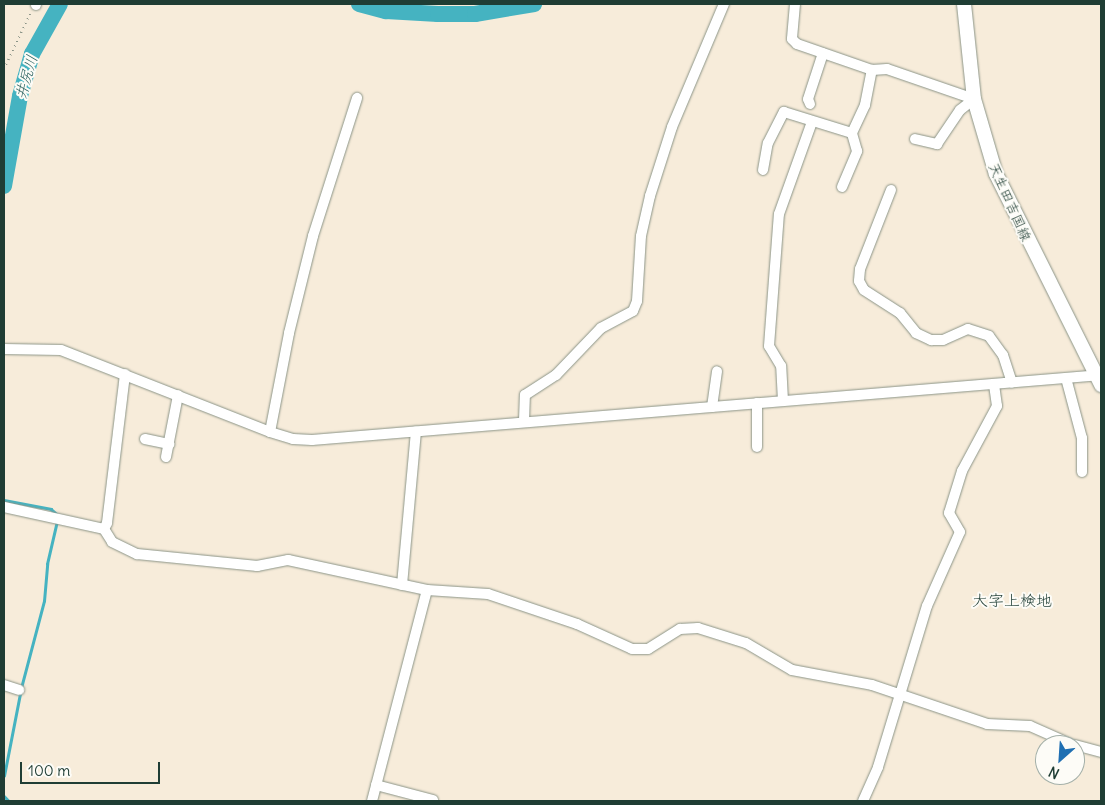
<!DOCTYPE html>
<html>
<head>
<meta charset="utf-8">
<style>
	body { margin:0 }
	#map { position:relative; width:1105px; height:805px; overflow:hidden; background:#f7ecda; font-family:Delius,"Klee One",sans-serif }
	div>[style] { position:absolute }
	.stream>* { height:2.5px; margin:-1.25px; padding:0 1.25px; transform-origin:1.25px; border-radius:1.25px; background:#45b3c1 }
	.river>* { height:16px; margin:-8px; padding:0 8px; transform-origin:8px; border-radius:8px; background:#45b3c1 }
	.path>* { height:2px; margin-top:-1px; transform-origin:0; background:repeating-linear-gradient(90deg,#8b9487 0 1px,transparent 0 5px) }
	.roads { filter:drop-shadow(0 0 1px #8b9487) drop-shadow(0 0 1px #8b9487) }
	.minor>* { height:10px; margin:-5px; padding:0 5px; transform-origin:5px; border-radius:5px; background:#fff }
	.secondary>* { height:14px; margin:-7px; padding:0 7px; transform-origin:7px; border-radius:7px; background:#fff }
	span { translate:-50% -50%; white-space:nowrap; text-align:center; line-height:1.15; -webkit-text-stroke:4px #fdfcf7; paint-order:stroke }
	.street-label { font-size:14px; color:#1f3d34 }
	.water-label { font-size:15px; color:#2a605e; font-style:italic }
	.quarter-label { font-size:16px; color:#1f3d34 }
	.frame { position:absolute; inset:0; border:5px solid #1f3d34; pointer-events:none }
	.north { position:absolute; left:1035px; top:735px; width:50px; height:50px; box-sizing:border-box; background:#fdfcf7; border:1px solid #a4b0a9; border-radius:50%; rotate:206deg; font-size:14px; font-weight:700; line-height:20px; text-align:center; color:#1f3d34 }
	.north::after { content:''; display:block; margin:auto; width:18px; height:22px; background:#1f6fb2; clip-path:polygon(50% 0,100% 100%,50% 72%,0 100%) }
	.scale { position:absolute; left:20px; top:762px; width:140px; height:22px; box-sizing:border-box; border:2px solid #1f3d34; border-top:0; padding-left:6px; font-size:15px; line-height:18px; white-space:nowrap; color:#1f3d34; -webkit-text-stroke:4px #fdfcf7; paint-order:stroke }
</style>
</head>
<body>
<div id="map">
	<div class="stream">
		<div style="left:4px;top:500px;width:48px;rotate:10.8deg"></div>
		<div style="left:51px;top:509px;width:9px;rotate:41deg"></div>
		<div style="left:21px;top:688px;width:90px;rotate:-75.2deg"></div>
		<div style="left:44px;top:601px;width:37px;rotate:-85deg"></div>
		<div style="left:47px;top:564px;width:44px;rotate:-76.9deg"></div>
		<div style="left:4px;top:776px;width:84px;rotate:-79deg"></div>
		<div style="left:4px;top:796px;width:7px;rotate:45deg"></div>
	</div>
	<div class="river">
		<div style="left:359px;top:4px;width:28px;rotate:15deg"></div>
		<div style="left:386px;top:11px;width:52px;rotate:3.3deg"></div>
		<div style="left:438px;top:14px;width:37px"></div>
		<div style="left:475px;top:14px;width:60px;rotate:-9.6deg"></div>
		<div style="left:4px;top:186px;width:91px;rotate:-79.9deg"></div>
		<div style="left:20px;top:96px;width:44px;rotate:-74.1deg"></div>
		<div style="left:32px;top:54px;width:57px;rotate:-60.8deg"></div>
	</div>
	<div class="path">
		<div style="left:4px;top:69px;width:63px;rotate:-64.7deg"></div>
	</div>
	<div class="roads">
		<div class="minor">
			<div style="left:795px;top:4px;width:35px;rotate:95deg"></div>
			<div style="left:792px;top:39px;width:7px;rotate:45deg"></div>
			<div style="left:797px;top:44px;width:79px;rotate:19.1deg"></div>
			<div style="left:872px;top:70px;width:15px;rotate:-4deg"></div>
			<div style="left:887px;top:69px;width:92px;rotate:19deg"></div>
			<div style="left:36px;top:5px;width:1px;rotate:-90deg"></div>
			<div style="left:810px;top:104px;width:5px;rotate:-112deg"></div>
			<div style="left:808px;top:99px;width:48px;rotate:-71.9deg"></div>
			<div style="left:915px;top:139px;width:23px;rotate:13deg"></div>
			<div style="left:937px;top:144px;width:41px;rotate:-55.9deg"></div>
			<div style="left:960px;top:110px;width:18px;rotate:-38deg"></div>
			<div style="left:763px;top:170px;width:27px;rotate:-80deg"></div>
			<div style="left:768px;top:143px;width:35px;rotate:-63deg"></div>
			<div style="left:784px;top:112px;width:71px;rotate:17.2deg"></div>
			<div style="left:852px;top:133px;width:31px;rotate:-65deg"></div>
			<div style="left:865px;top:105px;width:36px;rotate:-79deg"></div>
			<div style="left:842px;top:187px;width:39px;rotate:-67deg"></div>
			<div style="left:857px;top:151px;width:19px;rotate:-106deg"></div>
			<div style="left:891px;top:190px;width:85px;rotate:111.4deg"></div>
			<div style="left:860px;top:269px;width:12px;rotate:95deg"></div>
			<div style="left:859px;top:281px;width:10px;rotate:61deg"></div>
			<div style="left:864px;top:290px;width:43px;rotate:32.6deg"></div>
			<div style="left:900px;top:313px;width:26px;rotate:51deg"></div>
			<div style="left:916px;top:333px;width:17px;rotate:25deg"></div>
			<div style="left:931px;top:340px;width:12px"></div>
			<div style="left:943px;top:340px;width:27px;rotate:-24deg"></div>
			<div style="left:968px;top:329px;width:22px;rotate:18deg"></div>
			<div style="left:989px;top:336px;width:24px;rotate:54deg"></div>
			<div style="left:1003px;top:355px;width:29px;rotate:72deg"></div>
			<div style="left:4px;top:349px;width:57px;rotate:1deg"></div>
			<div style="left:61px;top:350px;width:225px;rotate:21.4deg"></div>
			<div style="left:270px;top:432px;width:24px;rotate:17deg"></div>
			<div style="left:293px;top:439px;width:19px;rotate:3deg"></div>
			<div style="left:312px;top:440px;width:792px;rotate:-4.71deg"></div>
			<div style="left:1066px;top:378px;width:62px;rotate:75.1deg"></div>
			<div style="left:1082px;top:438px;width:34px;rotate:90deg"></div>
			<div style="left:783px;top:401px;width:35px;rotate:-93deg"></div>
			<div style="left:781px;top:366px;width:23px;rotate:-121deg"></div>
			<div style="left:769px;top:346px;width:132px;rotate:-85.7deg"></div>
			<div style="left:779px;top:214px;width:98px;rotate:-70.3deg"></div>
			<div style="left:757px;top:403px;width:44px;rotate:90deg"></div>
			<div style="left:712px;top:407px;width:36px;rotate:-82deg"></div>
			<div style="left:524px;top:421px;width:26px;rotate:-88deg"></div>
			<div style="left:525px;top:395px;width:37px;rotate:-33deg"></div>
			<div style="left:556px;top:375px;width:65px;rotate:-46.2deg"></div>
			<div style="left:601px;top:328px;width:36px;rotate:-28deg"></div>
			<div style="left:633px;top:311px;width:11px;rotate:-68deg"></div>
			<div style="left:637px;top:301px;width:65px;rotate:-86.5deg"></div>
			<div style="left:641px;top:236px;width:41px;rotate:-77.3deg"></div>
			<div style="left:650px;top:196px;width:72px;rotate:-72.3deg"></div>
			<div style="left:672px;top:127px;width:134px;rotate:-67.1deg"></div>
			<div style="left:270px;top:432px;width:101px;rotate:-79.1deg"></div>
			<div style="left:289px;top:333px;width:100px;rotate:-76.1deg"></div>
			<div style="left:313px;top:236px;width:145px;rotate:-72.3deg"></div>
			<div style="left:145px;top:439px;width:25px;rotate:12deg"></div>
			<div style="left:166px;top:457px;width:63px;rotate:-79deg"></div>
			<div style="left:4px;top:507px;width:102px;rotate:12.4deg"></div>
			<div style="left:104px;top:529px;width:15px;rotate:58deg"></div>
			<div style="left:112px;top:542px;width:28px;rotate:26deg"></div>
			<div style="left:137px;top:554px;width:121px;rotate:5.7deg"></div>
			<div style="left:257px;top:566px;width:32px;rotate:-11deg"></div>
			<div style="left:288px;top:560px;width:142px;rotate:12.2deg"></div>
			<div style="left:427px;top:590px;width:61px;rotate:3.8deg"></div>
			<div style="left:488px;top:594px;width:94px;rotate:18.6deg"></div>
			<div style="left:577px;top:624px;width:60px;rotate:24.4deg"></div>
			<div style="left:632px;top:649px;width:16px"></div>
			<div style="left:648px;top:649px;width:38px;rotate:-32deg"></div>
			<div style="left:680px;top:629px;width:18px;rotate:-3deg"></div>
			<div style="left:698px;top:628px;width:50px;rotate:17.4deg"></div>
			<div style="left:746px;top:643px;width:53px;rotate:30.4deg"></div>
			<div style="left:792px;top:670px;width:81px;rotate:10.6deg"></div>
			<div style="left:872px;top:685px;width:121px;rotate:18.7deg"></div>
			<div style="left:987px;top:724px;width:43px;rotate:2.7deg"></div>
			<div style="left:1030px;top:726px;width:47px;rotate:23.8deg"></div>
			<div style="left:104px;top:529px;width:7px;rotate:-63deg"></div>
			<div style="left:107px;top:523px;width:150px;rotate:-83.1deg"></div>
			<div style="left:402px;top:585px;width:154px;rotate:-84.8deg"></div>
			<div style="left:4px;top:685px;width:16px;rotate:18deg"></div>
			<div style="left:1075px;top:745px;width:27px;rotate:15deg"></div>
			<div style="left:376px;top:785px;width:59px;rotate:14.7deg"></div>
			<div style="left:372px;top:801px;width:218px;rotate:-75.4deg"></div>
			<div style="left:863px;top:801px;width:37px;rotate:-66deg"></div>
			<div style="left:878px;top:767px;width:168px;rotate:-73.1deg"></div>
			<div style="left:927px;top:606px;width:81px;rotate:-66deg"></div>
			<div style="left:960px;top:532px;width:22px;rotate:-120deg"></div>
			<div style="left:949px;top:513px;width:44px;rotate:-72.8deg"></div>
			<div style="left:962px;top:471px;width:74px;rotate:-61.7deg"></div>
			<div style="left:997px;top:406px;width:22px;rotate:-98deg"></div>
		</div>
		<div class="secondary">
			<div style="left:964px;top:4px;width:96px;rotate:84deg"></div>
			<div style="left:974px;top:99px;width:78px;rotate:73.7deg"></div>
			<div style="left:996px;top:174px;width:236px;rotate:63.5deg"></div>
		</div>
	</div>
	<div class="street-label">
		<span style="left:1010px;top:202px;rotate:66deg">天生田吉国線</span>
	</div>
	<div class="water-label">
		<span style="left:26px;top:77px;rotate:-74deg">井尻川</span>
	</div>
	<div class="quarter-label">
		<span style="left:1012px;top:600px">大字上検地</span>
	</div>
	<div class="frame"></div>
	<div class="north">N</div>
	<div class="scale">100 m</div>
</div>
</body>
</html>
